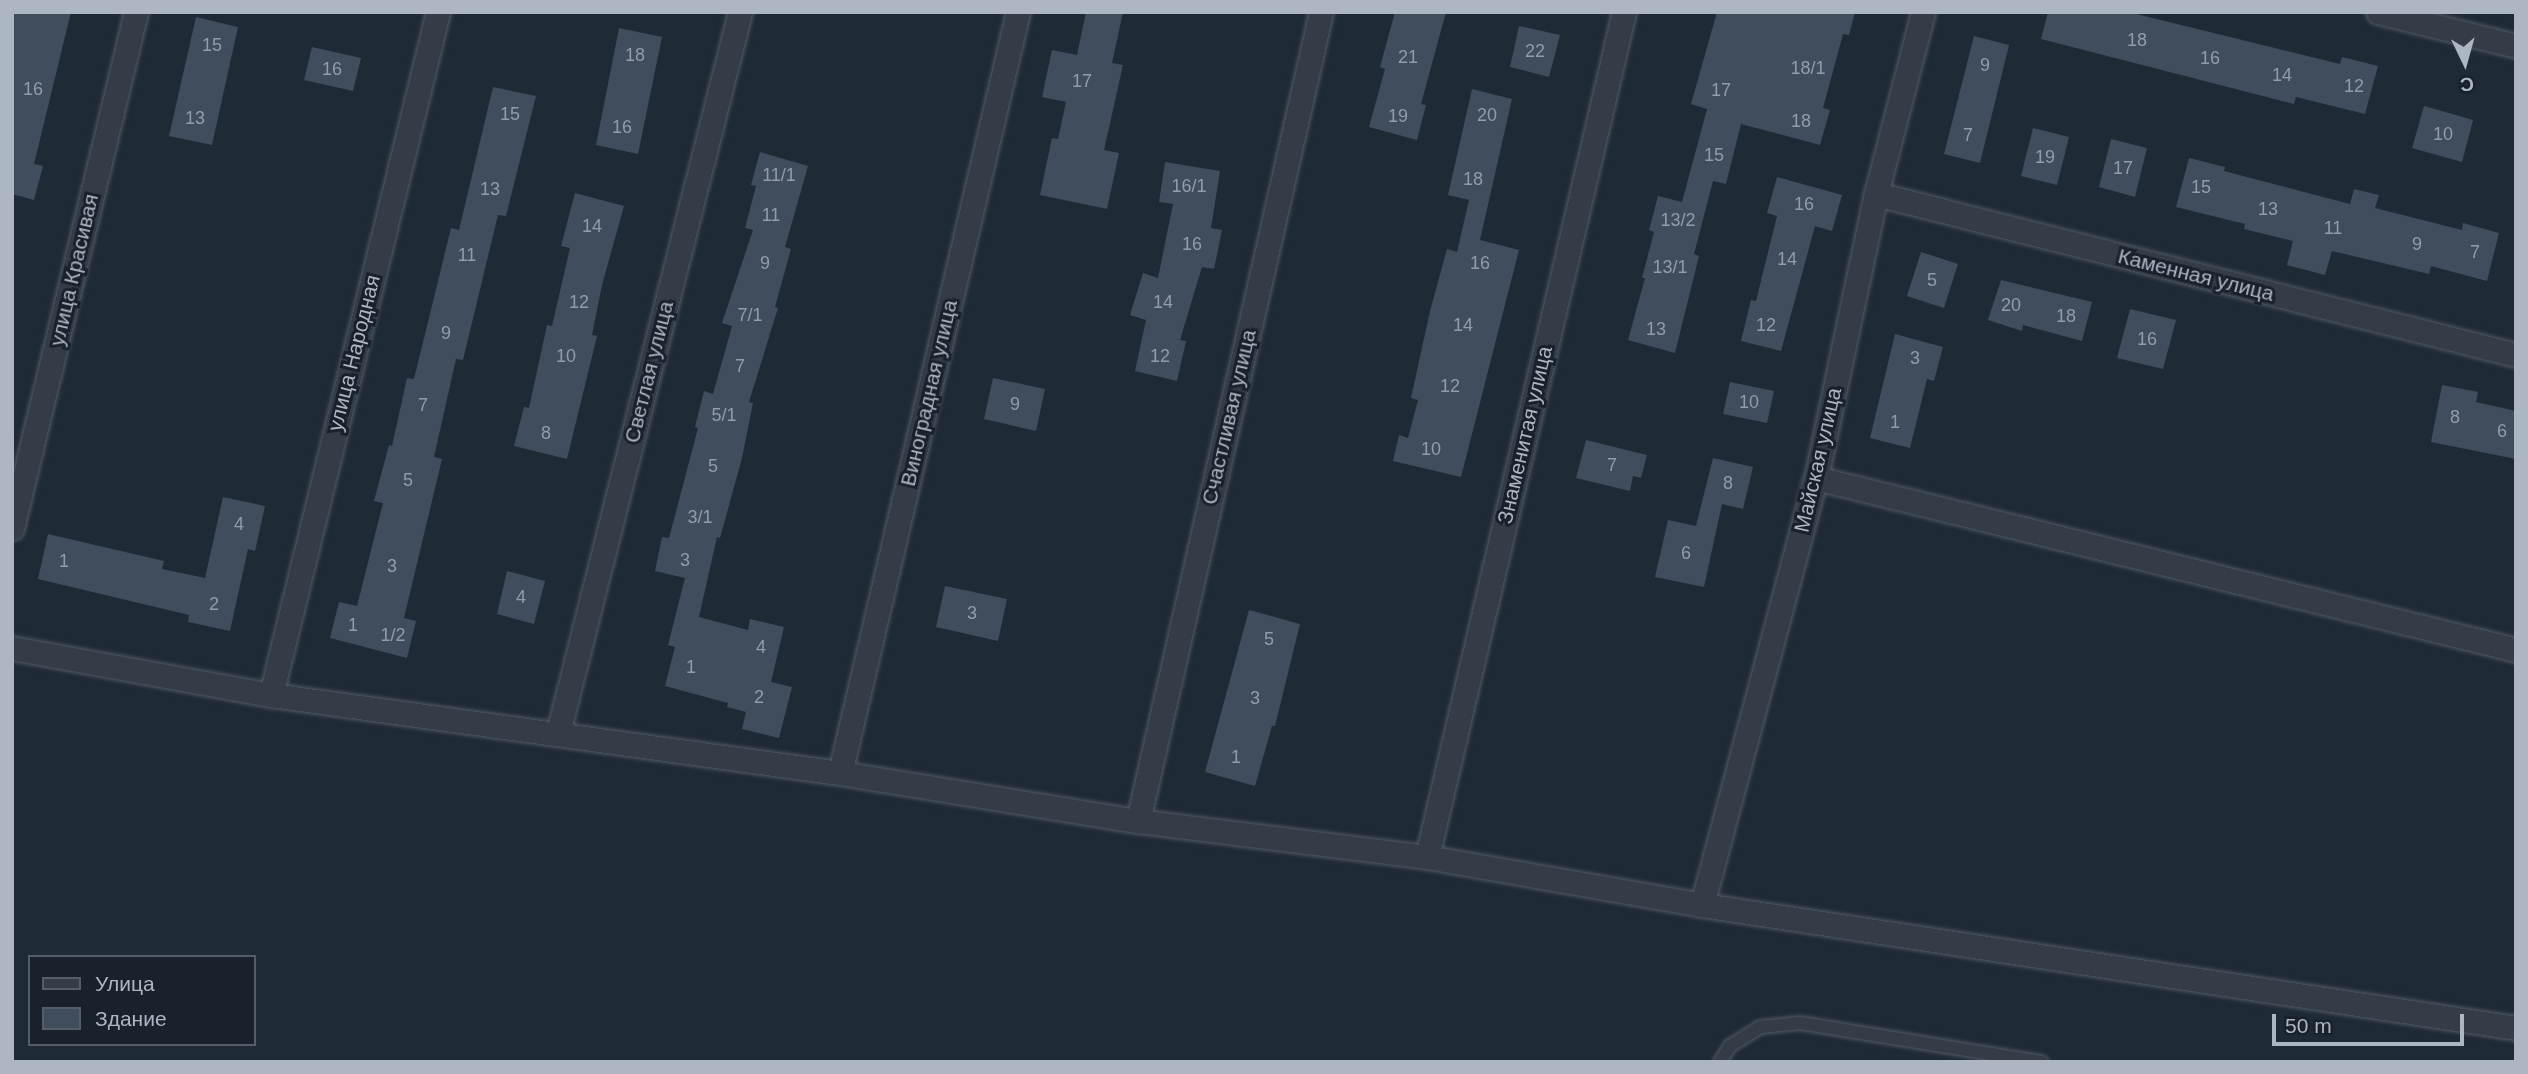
<!DOCTYPE html>
<html>
<head>
<meta charset="utf-8">
<style>
	body { margin:0 }
	#map { position:relative; width:2528px; height:1074px; overflow:hidden; background:#1f2a37; font-family:Helvetica,sans-serif }
	div>[style] { position:absolute }
	.building>* { inset:0; background:#404d5c }
	.roads { filter:drop-shadow(0 0 2px #505a65) drop-shadow(0 0 2px #505a65) }
	.service>* { height:12px; margin:-6px; padding:0 6px; transform-origin:6px; border-radius:6px; background:#333c47 }
	.minor>* { height:23px; margin:-11.5px; padding:0 11.5px; transform-origin:11.5px; border-radius:11.5px; background:#333c47 }
	span { translate:-50% -50%; white-space:nowrap; text-align:center; line-height:1.15; -webkit-text-stroke:6px #18212c; paint-order:stroke }
	.number-label { font-size:18px; color:#929caa }
	.number-label span { -webkit-text-stroke-width:0 }
	.street-label { font-size:21px; color:#adb7c4 }
	.frame { position:absolute; inset:0; border:14px solid #adb7c4; pointer-events:none }
	.legend { position:absolute; left:28px; top:955px; width:228px; height:91px; box-sizing:border-box; background:#18212c; border:2px solid #545d69; margin:0; padding:9px 12px; list-style:none; font-size:21px; color:#adb7c4 }
	.legend li { display:flex; align-items:center; gap:14px; height:35px }
	.legend b { width:35px; border:2px solid #545d69 }
	.north { position:absolute; left:2430px; top:28px; width:70px; height:70px; -webkit-text-stroke:5px #18212c; paint-order:stroke; rotate:175deg; font-size:19px; font-weight:700; line-height:28px; text-align:center; color:#adb7c4 }
	.north::after { content:''; display:block; margin:auto; width:24px; height:32px; background:#adb7c4; clip-path:polygon(50% 0,100% 100%,50% 72%,0 100%) }
	.scale { position:absolute; left:2272px; top:1014px; width:192px; height:32px; box-sizing:border-box; border:4px solid #adb7c4; border-top:0; padding-left:9px; font-size:21px; line-height:24px; white-space:nowrap; color:#adb7c4; -webkit-text-stroke:5px #18212c; paint-order:stroke }
</style>
</head>
<body>
<div id="map">
	<div class="building">
		<div style="clip-path:polygon(12px 12px,71px 12px,34px 164px,43px 166px,34px 200px,12px 194px)"></div>
		<div style="clip-path:polygon(1086px 12px,1123px 12px,1112px 63px,1123px 65px,1104px 150px,1119px 153px,1107px 209px,1040px 195px,1052px 138px,1058px 139px,1066px 102px,1042px 97px,1052px 50px,1077px 55px)"></div>
		<div style="clip-path:polygon(1395px 12px,1446px 12px,1421px 104px,1426px 105px,1417px 140px,1369px 127px,1385px 69px,1380px 67px)"></div>
		<div style="clip-path:polygon(1717px 12px,1855px 12px,1849px 35px,1843px 34px,1823px 108px,1830px 110px,1820px 145px,1741px 124px,1726px 184px,1713px 181px,1694px 254px,1699px 256px,1675px 353px,1628px 340px,1645px 278px,1642px 278px,1654px 232px,1649px 230px,1658px 196px,1682px 202px,1707px 109px,1691px 104px)"></div>
		<div style="clip-path:polygon(2048px 12px,2128px 12px,2340px 64px,2342px 57px,2378px 66px,2365px 114px,2296px 97px,2294px 104px,2041px 39px)"></div>
		<div style="clip-path:polygon(196px 17px,238px 27px,212px 145px,169px 136px)"></div>
		<div style="clip-path:polygon(1519px 26px,1560px 35px,1549px 77px,1510px 67px)"></div>
		<div style="clip-path:polygon(619px 28px,662px 37px,638px 154px,596px 145px)"></div>
		<div style="clip-path:polygon(1974px 36px,2009px 45px,1980px 163px,1944px 154px)"></div>
		<div style="clip-path:polygon(312px 47px,361px 58px,353px 91px,304px 80px)"></div>
		<div style="clip-path:polygon(493px 87px,536px 96px,506px 216px,498px 215px,463px 360px,456px 359px,434px 457px,442px 459px,404px 618px,416px 621px,407px 658px,330px 638px,339px 602px,357px 606px,383px 503px,374px 501px,389px 445px,392px 446px,407px 378px,414px 379px,451px 228px,459px 230px)"></div>
		<div style="clip-path:polygon(1472px 89px,1512px 99px,1480px 240px,1519px 250px,1461px 477px,1393px 461px,1399px 435px,1408px 438px,1418px 400px,1411px 398px,1430px 311px,1447px 249px,1457px 252px,1469px 200px,1448px 195px)"></div>
		<div style="clip-path:polygon(2424px 106px,2473px 120px,2462px 162px,2412px 148px)"></div>
		<div style="clip-path:polygon(2033px 128px,2069px 137px,2057px 185px,2021px 176px)"></div>
		<div style="clip-path:polygon(2111px 139px,2147px 148px,2135px 197px,2099px 187px)"></div>
		<div style="clip-path:polygon(760px 152px,808px 166px,785px 247px,791px 249px,775px 307px,778px 308px,749px 402px,753px 403px,742px 458px,720px 538px,717px 537px,699px 617px,748px 630px,750px 619px,784px 627px,771px 682px,792px 687px,779px 738px,742px 729px,746px 712px,727px 707px,728px 703px,665px 686px,675px 647px,668px 645px,685px 578px,655px 571px,662px 537px,669px 538px,698px 428px,695px 427px,704px 391px,713px 394px,732px 326px,722px 323px,753px 230px,745px 228px,756px 186px,751px 185px)"></div>
		<div style="clip-path:polygon(2189px 158px,2225px 167px,2224px 171px,2350px 204px,2354px 189px,2379px 195px,2375px 208px,2462px 230px,2463px 223px,2499px 233px,2487px 281px,2431px 266px,2429px 274px,2332px 251px,2325px 275px,2287px 265px,2293px 241px,2244px 229px,2245px 224px,2176px 207px)"></div>
		<div style="clip-path:polygon(1165px 162px,1220px 171px,1211px 228px,1222px 230px,1214px 269px,1202px 267px,1180px 340px,1186px 341px,1177px 381px,1135px 371px,1146px 320px,1130px 315px,1143px 273px,1158px 278px,1173px 204px,1159px 202px)"></div>
		<div style="clip-path:polygon(1777px 177px,1842px 195px,1832px 231px,1815px 226px,1781px 351px,1741px 341px,1751px 300px,1756px 301px,1777px 216px,1767px 213px)"></div>
		<div style="clip-path:polygon(575px 193px,624px 206px,602px 285px,592px 335px,597px 336px,567px 459px,514px 446px,524px 407px,529px 408px,547px 325px,552px 326px,570px 248px,561px 246px)"></div>
		<div style="clip-path:polygon(1921px 252px,1958px 264px,1944px 308px,1907px 296px)"></div>
		<div style="clip-path:polygon(2001px 280px,2092px 302px,2082px 341px,2023px 325px,2022px 331px,1988px 320px)"></div>
		<div style="clip-path:polygon(2130px 309px,2176px 320px,2163px 369px,2117px 358px)"></div>
		<div style="clip-path:polygon(1895px 334px,1943px 347px,1934px 381px,1927px 379px,1910px 448px,1870px 438px)"></div>
		<div style="clip-path:polygon(993px 378px,1045px 389px,1036px 431px,984px 419px)"></div>
		<div style="clip-path:polygon(1730px 382px,1774px 391px,1767px 423px,1723px 414px)"></div>
		<div style="clip-path:polygon(2442px 385px,2478px 392px,2476px 402px,2516px 411px,2516px 459px,2431px 442px)"></div>
		<div style="clip-path:polygon(1586px 440px,1647px 455px,1641px 478px,1633px 476px,1630px 491px,1576px 478px)"></div>
		<div style="clip-path:polygon(1713px 458px,1753px 467px,1743px 509px,1722px 504px,1704px 587px,1655px 577px,1668px 520px,1696px 526px)"></div>
		<div style="clip-path:polygon(223px 497px,265px 506px,255px 551px,248px 549px,230px 631px,188px 622px,189px 615px,38px 579px,48px 534px,164px 561px,162px 569px,205px 578px)"></div>
		<div style="clip-path:polygon(507px 571px,545px 581px,534px 624px,497px 614px)"></div>
		<div style="clip-path:polygon(945px 586px,1007px 599px,998px 641px,936px 627px)"></div>
		<div style="clip-path:polygon(1249px 610px,1300px 624px,1275px 726px,1272px 726px,1255px 786px,1205px 772px)"></div>
	</div>
	<div class="roads">
		<div class="service">
			<div style="left:1720px;top:1062px;width:19px;rotate:-58deg"></div>
			<div style="left:1730px;top:1046px;width:36px;rotate:-32deg"></div>
			<div style="left:1761px;top:1027px;width:39px;rotate:-6deg"></div>
			<div style="left:1800px;top:1023px;width:245px;rotate:9.2deg"></div>
		</div>
		<div class="minor">
			<div style="left:2378px;top:12px;width:142px;rotate:13.8deg"></div>
			<div style="left:1876px;top:194px;width:660px;rotate:14.12deg"></div>
			<div style="left:1816px;top:478px;width:721px;rotate:13.8deg"></div>
			<div style="left:12px;top:528px;width:531px;rotate:-76.49deg"></div>
			<div style="left:12px;top:648px;width:263px;rotate:10.3deg"></div>
			<div style="left:271px;top:695px;width:574px;rotate:7.81deg"></div>
			<div style="left:840px;top:773px;width:302px;rotate:9.2deg"></div>
			<div style="left:1138px;top:821px;width:291px;rotate:7.1deg"></div>
			<div style="left:1427px;top:857px;width:279px;rotate:9.9deg"></div>
			<div style="left:1702px;top:905px;width:823px;rotate:8.59deg"></div>
			<div style="left:271px;top:695px;width:703px;rotate:-76.26deg"></div>
			<div style="left:558px;top:733px;width:744px;rotate:-75.83deg"></div>
			<div style="left:840px;top:773px;width:782px;rotate:-76.84deg"></div>
			<div style="left:1138px;top:821px;width:829px;rotate:-77.25deg"></div>
			<div style="left:1427px;top:857px;width:868px;rotate:-76.88deg"></div>
			<div style="left:1702px;top:905px;width:442px;rotate:-75.1deg"></div>
			<div style="left:1816px;top:478px;width:290px;rotate:-78.1deg"></div>
			<div style="left:1876px;top:194px;width:188px;rotate:-75.5deg"></div>
		</div>
	</div>
	<div class="number-label">
		<span style="left:2137px;top:40px">18</span>
		<span style="left:212px;top:45px">15</span>
		<span style="left:1535px;top:51px">22</span>
		<span style="left:635px;top:55px">18</span>
		<span style="left:1408px;top:57px">21</span>
		<span style="left:2210px;top:58px">16</span>
		<span style="left:1985px;top:65px">9</span>
		<span style="left:1808px;top:68px">18/1</span>
		<span style="left:332px;top:69px">16</span>
		<span style="left:2282px;top:75px">14</span>
		<span style="left:1082px;top:81px">17</span>
		<span style="left:2354px;top:86px">12</span>
		<span style="left:33px;top:89px">16</span>
		<span style="left:1721px;top:90px">17</span>
		<span style="left:510px;top:114px">15</span>
		<span style="left:1487px;top:115px">20</span>
		<span style="left:1398px;top:116px">19</span>
		<span style="left:195px;top:118px">13</span>
		<span style="left:1801px;top:121px">18</span>
		<span style="left:622px;top:127px">16</span>
		<span style="left:2443px;top:134px">10</span>
		<span style="left:1968px;top:135px">7</span>
		<span style="left:1714px;top:155px">15</span>
		<span style="left:2045px;top:157px">19</span>
		<span style="left:2123px;top:168px">17</span>
		<span style="left:779px;top:175px">11/1</span>
		<span style="left:1473px;top:179px">18</span>
		<span style="left:1189px;top:186px">16/1</span>
		<span style="left:2201px;top:187px">15</span>
		<span style="left:490px;top:189px">13</span>
		<span style="left:1804px;top:204px">16</span>
		<span style="left:2268px;top:209px">13</span>
		<span style="left:771px;top:215px">11</span>
		<span style="left:1678px;top:220px">13/2</span>
		<span style="left:592px;top:226px">14</span>
		<span style="left:2333px;top:228px">11</span>
		<span style="left:1192px;top:244px">16</span>
		<span style="left:2417px;top:244px">9</span>
		<span style="left:2475px;top:252px">7</span>
		<span style="left:467px;top:255px">11</span>
		<span style="left:1787px;top:259px">14</span>
		<span style="left:765px;top:263px">9</span>
		<span style="left:1480px;top:263px">16</span>
		<span style="left:1670px;top:267px">13/1</span>
		<span style="left:1932px;top:280px">5</span>
		<span style="left:579px;top:302px">12</span>
		<span style="left:1163px;top:302px">14</span>
		<span style="left:2011px;top:305px">20</span>
		<span style="left:750px;top:315px">7/1</span>
		<span style="left:2066px;top:316px">18</span>
		<span style="left:1463px;top:325px">14</span>
		<span style="left:1766px;top:325px">12</span>
		<span style="left:1656px;top:329px">13</span>
		<span style="left:446px;top:333px">9</span>
		<span style="left:2147px;top:339px">16</span>
		<span style="left:566px;top:356px">10</span>
		<span style="left:1160px;top:356px">12</span>
		<span style="left:1915px;top:358px">3</span>
		<span style="left:740px;top:366px">7</span>
		<span style="left:1450px;top:386px">12</span>
		<span style="left:1749px;top:402px">10</span>
		<span style="left:1015px;top:404px">9</span>
		<span style="left:423px;top:405px">7</span>
		<span style="left:724px;top:415px">5/1</span>
		<span style="left:2455px;top:417px">8</span>
		<span style="left:1895px;top:422px">1</span>
		<span style="left:2502px;top:431px">6</span>
		<span style="left:546px;top:433px">8</span>
		<span style="left:1431px;top:449px">10</span>
		<span style="left:1612px;top:465px">7</span>
		<span style="left:713px;top:466px">5</span>
		<span style="left:408px;top:480px">5</span>
		<span style="left:1728px;top:483px">8</span>
		<span style="left:700px;top:517px">3/1</span>
		<span style="left:239px;top:524px">4</span>
		<span style="left:1686px;top:553px">6</span>
		<span style="left:685px;top:560px">3</span>
		<span style="left:64px;top:561px">1</span>
		<span style="left:392px;top:566px">3</span>
		<span style="left:521px;top:597px">4</span>
		<span style="left:214px;top:604px">2</span>
		<span style="left:972px;top:613px">3</span>
		<span style="left:353px;top:625px">1</span>
		<span style="left:393px;top:635px">1/2</span>
		<span style="left:1269px;top:639px">5</span>
		<span style="left:761px;top:647px">4</span>
		<span style="left:691px;top:667px">1</span>
		<span style="left:759px;top:697px">2</span>
		<span style="left:1255px;top:698px">3</span>
		<span style="left:1236px;top:757px">1</span>
	</div>
	<div class="street-label">
		<span style="left:74px;top:270px;rotate:-77deg">улица Красивая</span>
		<span style="left:2196px;top:275px;rotate:14deg">Каменная улица</span>
		<span style="left:354px;top:353px;rotate:-76deg">улица Народная</span>
		<span style="left:649px;top:372px;rotate:-76deg">Светлая улица</span>
		<span style="left:929px;top:393px;rotate:-77deg">Виноградная улица</span>
		<span style="left:1229px;top:417px;rotate:-77deg">Счастливая улица</span>
		<span style="left:1525px;top:435px;rotate:-77deg">Знаменитая улица</span>
		<span style="left:1818px;top:460px;rotate:-77deg">Майская улица</span>
	</div>
	<div class="frame"></div>
	<ul class="legend">
	<li><b style="height:9px;background:#333c47"></b>Улица</li>
	<li><b style="height:19px;background:#404d5c"></b>Здание</li>
	</ul>
	<div class="north">С</div>
	<div class="scale">50 m</div>
</div>
</body>
</html>
